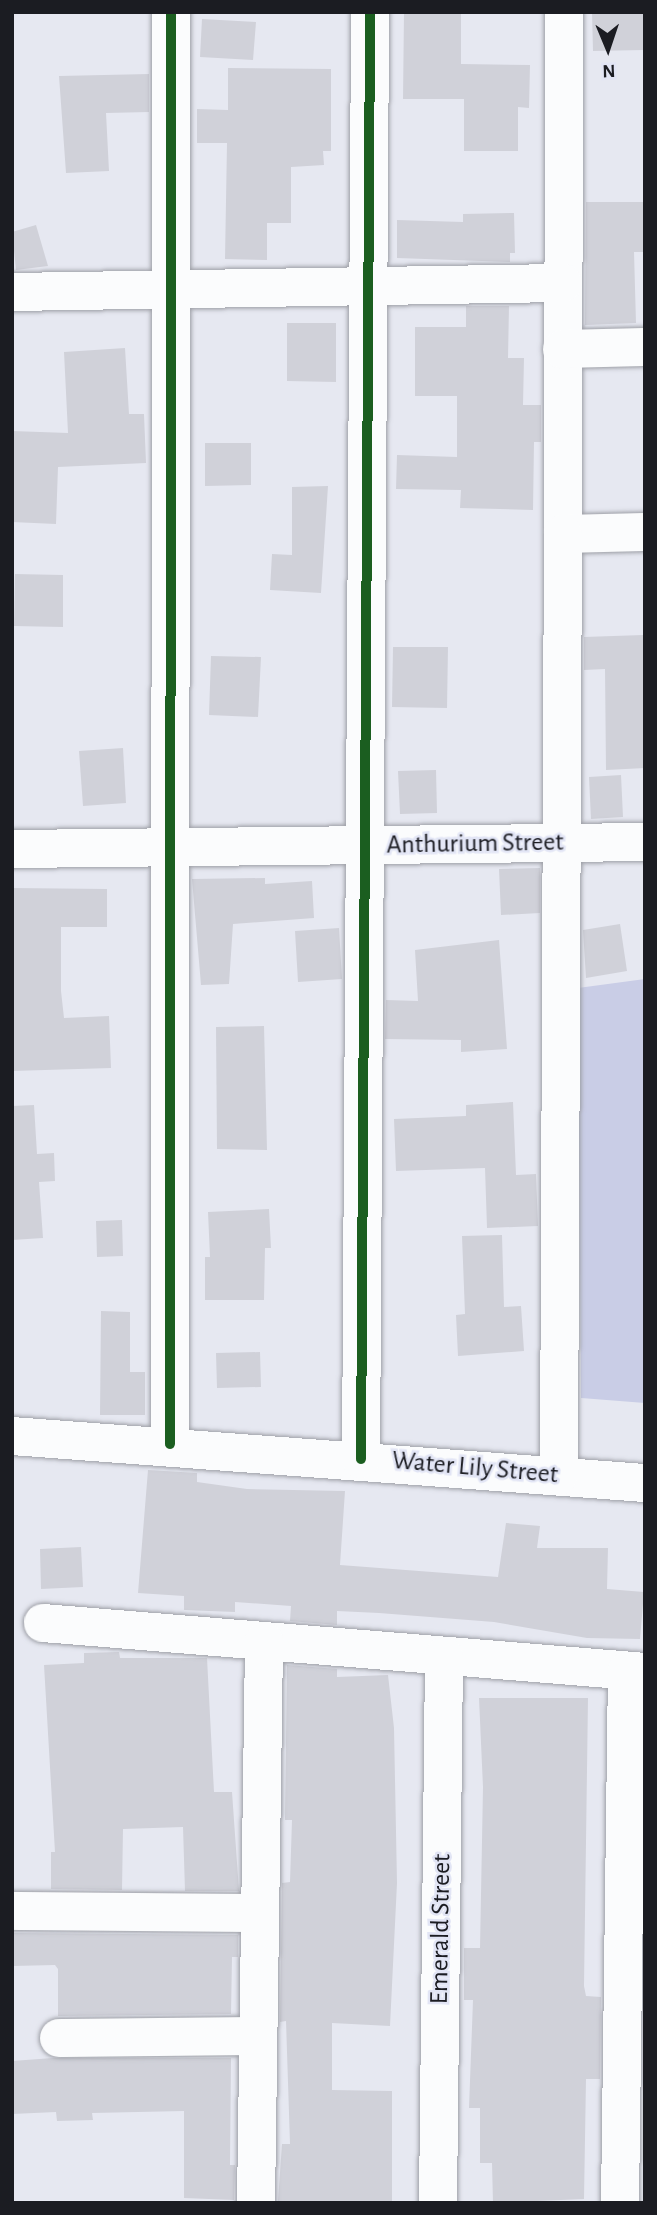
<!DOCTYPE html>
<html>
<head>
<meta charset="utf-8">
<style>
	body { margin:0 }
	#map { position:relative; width:657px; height:2215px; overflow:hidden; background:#e6e8f1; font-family:"Alegreya Sans",sans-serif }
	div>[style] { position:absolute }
	.green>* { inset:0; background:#c9cde6 }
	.building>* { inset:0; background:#d0d1d9 }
	.roads { filter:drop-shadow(0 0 2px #9ea0a7) drop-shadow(0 0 2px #9ea0a7) }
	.minor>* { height:38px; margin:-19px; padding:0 19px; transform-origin:19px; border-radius:19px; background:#fbfcfd }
	.cycleway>* { height:10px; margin:-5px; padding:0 5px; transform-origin:5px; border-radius:5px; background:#1b5e20 }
	span { translate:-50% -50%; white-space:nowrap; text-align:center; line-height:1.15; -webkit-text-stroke:5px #e2e5f5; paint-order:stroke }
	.street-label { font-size:26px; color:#1b1c22 }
	.frame { position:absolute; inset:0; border:14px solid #1b1c22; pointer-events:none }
	.north { position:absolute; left:573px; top:14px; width:70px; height:70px; -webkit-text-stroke:5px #e2e5f5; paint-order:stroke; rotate:178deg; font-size:19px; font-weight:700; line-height:28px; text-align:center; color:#1b1c22 }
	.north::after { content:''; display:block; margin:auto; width:24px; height:32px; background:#1b1c22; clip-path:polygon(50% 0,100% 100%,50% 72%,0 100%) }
</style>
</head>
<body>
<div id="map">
	<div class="green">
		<div style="clip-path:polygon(645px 979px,645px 1403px,581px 1398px,578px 988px)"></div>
	</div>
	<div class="building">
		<div style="clip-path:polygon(404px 12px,461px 12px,461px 64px,530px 65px,529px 108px,518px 107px,518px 151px,464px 151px,464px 99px,403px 99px)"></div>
		<div style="clip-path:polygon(592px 12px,644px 12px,644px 50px,593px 51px)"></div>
		<div style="clip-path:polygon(202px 19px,256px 22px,253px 60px,200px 57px)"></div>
		<div style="clip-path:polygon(228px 68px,331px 69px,331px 151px,323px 151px,324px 165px,291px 167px,291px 223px,267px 223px,267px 260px,225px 259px,227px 143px,197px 143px,197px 109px,228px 110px)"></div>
		<div style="clip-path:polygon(149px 74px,149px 112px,106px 113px,109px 171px,66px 173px,59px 76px)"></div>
		<div style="clip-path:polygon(586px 202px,645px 202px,645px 252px,634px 252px,636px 323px,585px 325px)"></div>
		<div style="clip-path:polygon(514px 213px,515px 253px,510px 253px,510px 262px,397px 258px,397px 220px,463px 222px,463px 214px)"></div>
		<div style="clip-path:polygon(36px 225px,48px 266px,16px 270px,12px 232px)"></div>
		<div style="clip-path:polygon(466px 306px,509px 306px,508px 358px,524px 358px,523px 405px,541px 405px,541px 442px,534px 442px,533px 510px,460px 508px,461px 490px,396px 489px,397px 455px,457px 457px,457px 396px,415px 396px,415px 327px,466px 327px)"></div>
		<div style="clip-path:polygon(287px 323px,336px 323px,336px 382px,287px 381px)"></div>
		<div style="clip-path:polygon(125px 348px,129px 414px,144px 414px,146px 463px,58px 467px,56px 524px,12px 522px,12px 431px,68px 433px,64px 352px)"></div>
		<div style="clip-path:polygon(205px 443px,251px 443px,251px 485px,205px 486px)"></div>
		<div style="clip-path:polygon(328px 486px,321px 593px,270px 590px,272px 554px,292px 555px,292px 487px)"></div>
		<div style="clip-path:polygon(15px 574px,63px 575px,63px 627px,14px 626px)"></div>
		<div style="clip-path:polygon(643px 635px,645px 768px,606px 770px,605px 669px,584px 670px,584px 637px)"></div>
		<div style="clip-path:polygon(393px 647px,448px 647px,447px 708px,392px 707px)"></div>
		<div style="clip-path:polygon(211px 656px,261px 657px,258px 717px,209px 715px)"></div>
		<div style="clip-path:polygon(123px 748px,126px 803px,83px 806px,79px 751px)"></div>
		<div style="clip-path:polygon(436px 770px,437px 813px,400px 814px,398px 771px)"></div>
		<div style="clip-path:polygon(621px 775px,623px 817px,591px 819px,589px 777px)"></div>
		<div style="clip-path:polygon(540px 868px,540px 913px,501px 915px,499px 869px)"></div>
		<div style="clip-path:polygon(265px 878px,265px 884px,312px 881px,314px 918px,233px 924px,229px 984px,201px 985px,192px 879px)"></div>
		<div style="clip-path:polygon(12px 888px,107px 889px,107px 927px,61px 927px,61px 991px,64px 1018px,109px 1016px,111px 1068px,12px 1071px)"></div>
		<div style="clip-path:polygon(620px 924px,627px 971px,586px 978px,583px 930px)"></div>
		<div style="clip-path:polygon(339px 928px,342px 979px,298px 982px,295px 931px)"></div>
		<div style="clip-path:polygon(499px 940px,507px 1049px,461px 1052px,461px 1040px,385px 1039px,386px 1000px,418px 1001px,415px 950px)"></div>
		<div style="clip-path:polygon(264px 1026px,267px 1150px,217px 1149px,216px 1027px)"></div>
		<div style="clip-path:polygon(513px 1102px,516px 1175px,536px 1174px,538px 1226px,487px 1228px,485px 1168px,396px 1171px,394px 1119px,466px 1116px,466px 1105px)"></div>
		<div style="clip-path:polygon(34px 1105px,37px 1154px,54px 1153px,55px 1181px,39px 1182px,43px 1238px,12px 1240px,12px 1106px)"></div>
		<div style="clip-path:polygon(269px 1209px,271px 1248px,265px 1248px,264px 1300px,205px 1300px,205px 1257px,210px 1257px,208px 1212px)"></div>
		<div style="clip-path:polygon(122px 1220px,123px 1256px,97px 1257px,96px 1221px)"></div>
		<div style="clip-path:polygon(502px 1235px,504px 1307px,521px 1306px,524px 1351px,458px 1356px,456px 1315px,465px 1314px,462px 1236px)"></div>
		<div style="clip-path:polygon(101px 1311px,130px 1312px,130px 1372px,145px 1372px,145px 1415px,100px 1415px)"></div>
		<div style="clip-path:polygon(260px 1352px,261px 1387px,217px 1388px,216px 1353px)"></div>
		<div style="clip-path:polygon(148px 1470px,197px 1473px,197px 1482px,247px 1489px,345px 1491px,340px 1565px,498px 1577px,506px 1523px,540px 1526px,537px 1548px,608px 1548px,607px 1589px,644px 1592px,640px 1639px,587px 1638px,494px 1622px,379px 1613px,337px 1611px,337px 1625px,290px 1621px,291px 1606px,235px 1602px,235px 1612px,184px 1610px,184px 1596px,138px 1593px)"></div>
		<div style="clip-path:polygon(81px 1547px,83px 1587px,41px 1589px,40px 1549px)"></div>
		<div style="clip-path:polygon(119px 1652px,120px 1658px,207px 1658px,214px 1792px,232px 1792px,239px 1891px,185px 1891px,183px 1827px,123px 1829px,122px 1890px,51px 1889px,51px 1852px,55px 1852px,44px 1665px,84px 1663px,84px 1653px)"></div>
		<div style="clip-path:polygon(287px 1665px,337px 1669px,337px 1677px,388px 1675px,394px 1728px,397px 1883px,390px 2026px,332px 2023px,332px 2090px,392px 2091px,392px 2203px,278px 2201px,282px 2144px,290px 2144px,286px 2021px,280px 2022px,282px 1883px,290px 1882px,292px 1820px,285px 1820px)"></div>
		<div style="clip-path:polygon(479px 1698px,588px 1698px,584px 1986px,586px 1996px,601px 1997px,600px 2079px,586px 2079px,584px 2199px,493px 2203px,492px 2163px,480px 2163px,480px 2108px,469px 2108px,473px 2000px,464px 2000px,464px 1948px,480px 1948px,483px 1787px)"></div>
		<div style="clip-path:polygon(12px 1933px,238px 1935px,238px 1957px,232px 1957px,231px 2014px,58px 2016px,58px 1969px,55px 1965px,12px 1966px)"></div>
		<div style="clip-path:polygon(53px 2058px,231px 2058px,230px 2165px,235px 2165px,234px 2200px,184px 2198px,184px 2111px,92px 2113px,93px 2120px,57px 2121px,56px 2112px,12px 2114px,12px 2061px)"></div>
	</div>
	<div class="roads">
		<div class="minor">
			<div style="left:564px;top:12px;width:522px;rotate:90.11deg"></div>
			<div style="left:563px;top:534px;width:82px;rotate:-1.4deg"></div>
			<div style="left:12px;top:292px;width:551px;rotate:-0.94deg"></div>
			<div style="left:562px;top:349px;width:83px;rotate:-1.4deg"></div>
			<div style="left:12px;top:849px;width:633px;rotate:-0.63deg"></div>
			<div style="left:12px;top:1436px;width:635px;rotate:4.25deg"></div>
			<div style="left:170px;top:1444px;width:1432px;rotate:-89.96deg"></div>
			<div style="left:361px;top:1459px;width:1447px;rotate:-89.64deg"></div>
			<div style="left:559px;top:1475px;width:941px;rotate:-89.76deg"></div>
			<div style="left:43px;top:1623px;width:604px;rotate:4.65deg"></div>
			<div style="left:12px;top:1911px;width:248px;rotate:0.5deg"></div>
			<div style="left:59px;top:2038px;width:199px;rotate:-0.6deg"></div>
			<div style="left:256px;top:2203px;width:562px;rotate:-89.18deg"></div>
			<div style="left:438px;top:2203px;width:547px;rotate:-89.37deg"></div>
			<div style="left:620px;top:2203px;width:532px;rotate:-89.25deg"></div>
		</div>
	</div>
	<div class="cycleway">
		<div style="left:170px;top:1444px;width:1432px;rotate:-89.96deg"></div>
		<div style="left:361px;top:1459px;width:1447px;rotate:-89.64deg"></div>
	</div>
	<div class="street-label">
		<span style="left:475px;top:844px;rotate:-1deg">Anthurium Street</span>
		<span style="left:475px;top:1468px;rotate:5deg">Water Lily Street</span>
		<span style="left:441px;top:1929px;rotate:-89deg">Emerald Street</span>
	</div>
	<div class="frame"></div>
	<div class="north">N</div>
</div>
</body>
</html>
